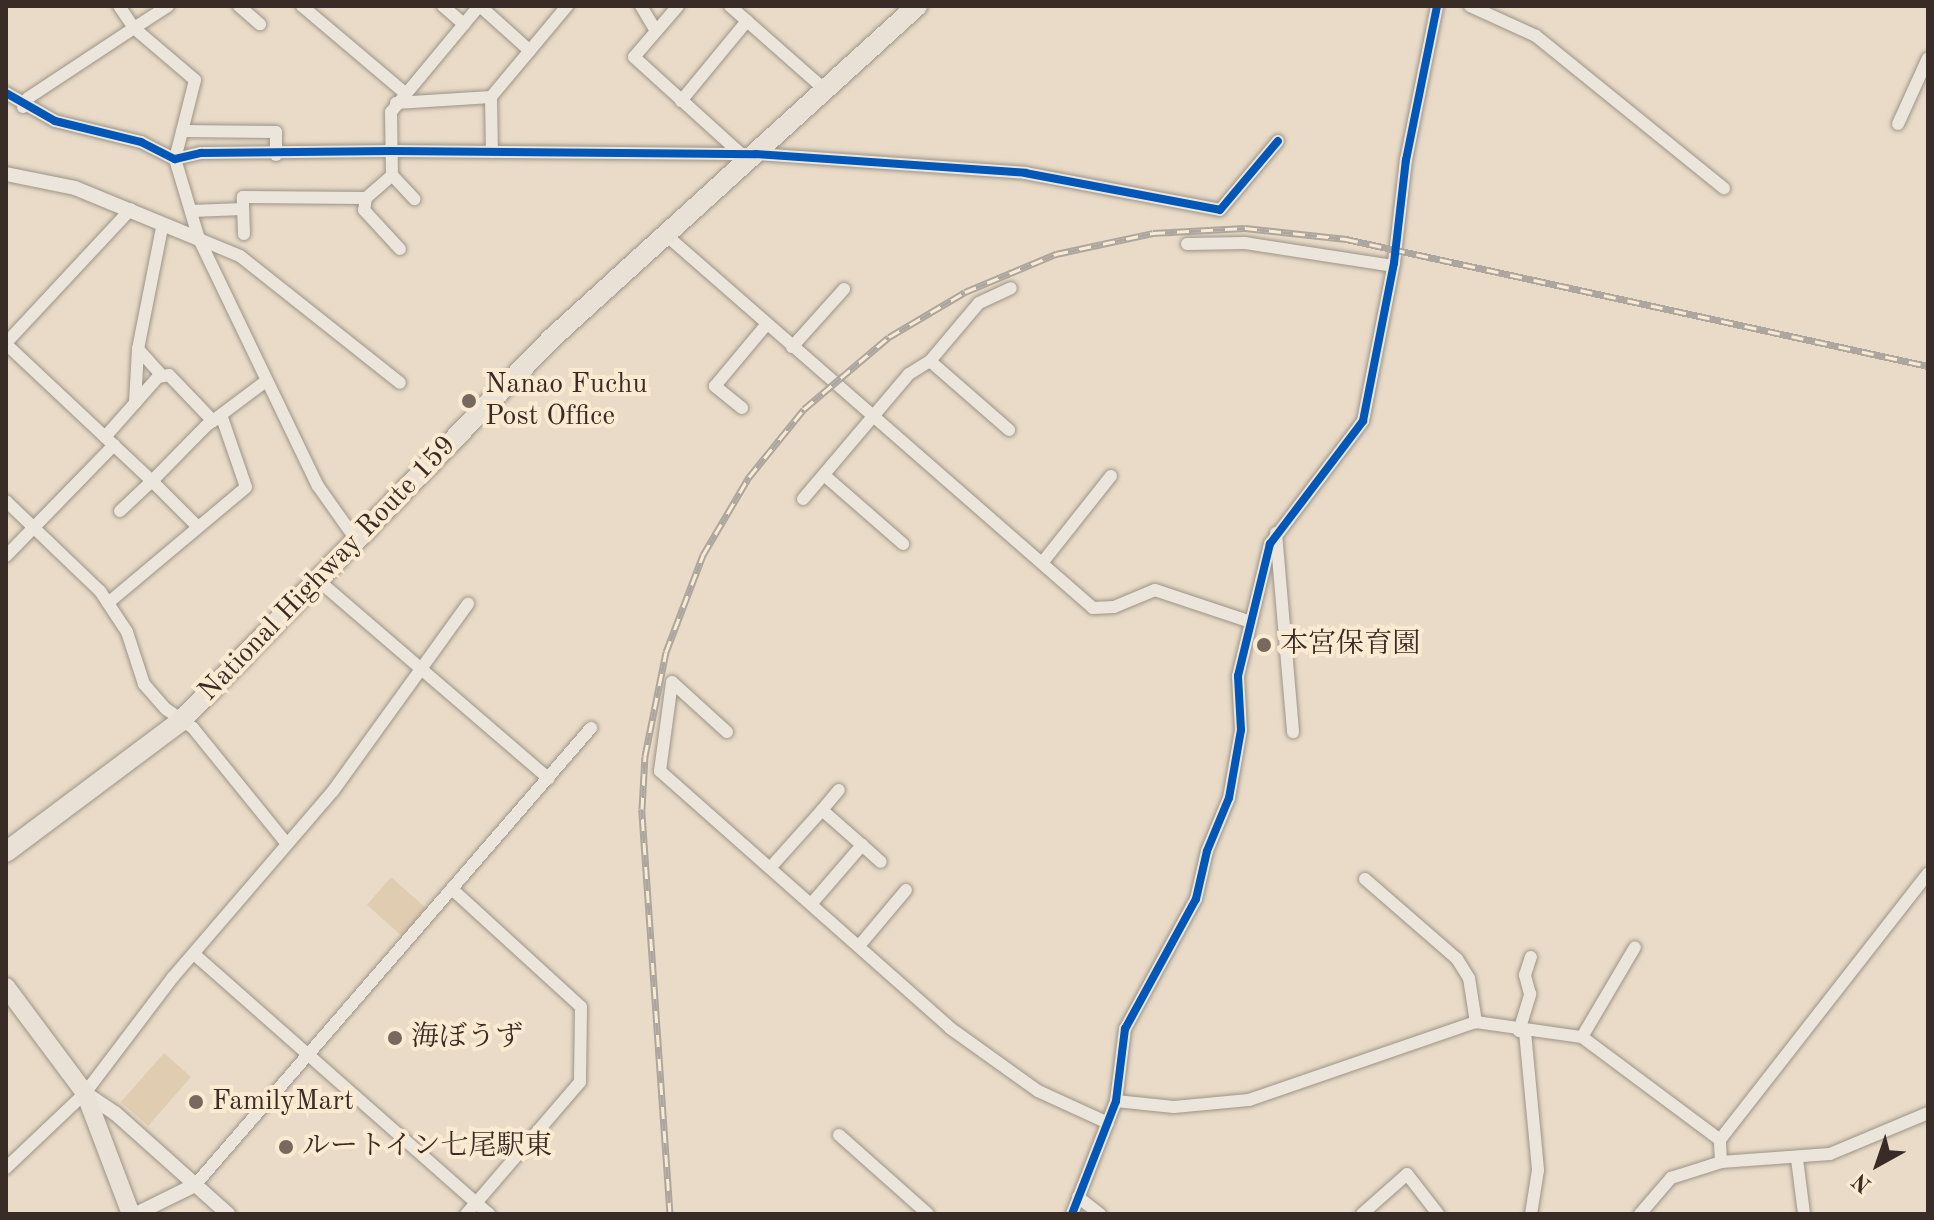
<!DOCTYPE html>
<html>
<head>
<meta charset="utf-8">
<style>
	body { margin:0 }
	#map { position:relative; width:1934px; height:1220px; overflow:hidden; background:#e9dbc7; font-family:"Old Standard TT","Noto Serif JP",serif }
	div>[style] { position:absolute }
	.green>* { inset:0; background:#e0ccb1 }
	.roads { filter:drop-shadow(0 0 2px #9d9488) drop-shadow(0 0 2px #9d9488) }
	.minor>* { height:12px; margin:-6px; padding:0 6px; transform-origin:6px; border-radius:6px; background:#ece5db }
	.tertiary>* { height:14px; margin:-7px; padding:0 7px; transform-origin:7px; border-radius:7px; background:#ece5db }
	.primary>* { height:18px; margin:-9px; padding:0 9px; transform-origin:9px; border-radius:9px; background:#e9e1d5 }
	.trunk>* { height:20px; margin:-10px; padding:0 10px; transform-origin:10px; border-radius:10px; background:#e9e1d5 }
	.rail>* { height:7px; margin-top:-3.5px; transform-origin:0; background:repeating-linear-gradient(90deg,#faead1 0 12px,#ada69e 0 24px); box-sizing:border-box; border-block:2px solid #ada69e }
	.cycleway>* { height:8px; margin:-4px; padding:0 4px; transform-origin:4px; border-radius:4px; background:#0057b8 }
	.dots>* { width:22px; height:22px; translate:-50% -50%; box-sizing:border-box; border:4px solid #faead1; border-radius:50% }
	span { translate:-50% -50%; white-space:nowrap; text-align:center; line-height:1.15; -webkit-text-stroke:8px #faead1; paint-order:stroke }
	.poi-label { font-size:28px; color:#392b25 }
	.left { translate:0 -50%; text-align:left }
	.street-label { font-size:28px; color:#392b25 }
	.frame { position:absolute; inset:0; border:8px solid #392b25; pointer-events:none }
	.north { position:absolute; left:1838px; top:1124px; width:80px; height:80px; -webkit-text-stroke:6px #faead1; paint-order:stroke; rotate:220deg; font-size:22px; font-weight:700; line-height:32px; text-align:center; color:#392b25 }
	.north::after { content:''; display:block; margin:auto; width:28px; height:36px; background:#392b25; clip-path:polygon(50% 0,100% 100%,50% 72%,0 100%) }
</style>
</head>
<body>
<div id="map">
	<div class="green">
		<div style="clip-path:polygon(391px 877px,427px 909px,403px 937px,367px 905px)"></div>
		<div style="clip-path:polygon(164px 1053px,191px 1077px,148px 1126px,121px 1102px)"></div>
	</div>
	<div class="roads">
		<div class="minor">
			<div style="left:168px;top:6px;width:40px;rotate:147.1deg"></div>
			<div style="left:134px;top:28px;width:80px;rotate:40.4deg"></div>
			<div style="left:195px;top:80px;width:81px;rotate:104.2deg"></div>
			<div style="left:175px;top:159px;width:84px;rotate:73.3deg"></div>
			<div style="left:199px;top:239px;width:274px;rotate:64.3deg"></div>
			<div style="left:318px;top:486px;width:67px;rotate:54.7deg"></div>
			<div style="left:239px;top:6px;width:28px;rotate:41deg"></div>
			<div style="left:302px;top:6px;width:135px;rotate:40.2deg"></div>
			<div style="left:443px;top:6px;width:28px;rotate:41deg"></div>
			<div style="left:480px;top:6px;width:67px;rotate:42deg"></div>
			<div style="left:641px;top:6px;width:29px;rotate:59deg"></div>
			<div style="left:678px;top:6px;width:67px;rotate:130.8deg"></div>
			<div style="left:634px;top:57px;width:144px;rotate:42.2deg"></div>
			<div style="left:730px;top:6px;width:125px;rotate:41.4deg"></div>
			<div style="left:1470px;top:6px;width:72px;rotate:24.4deg"></div>
			<div style="left:1536px;top:36px;width:242px;rotate:39deg"></div>
			<div style="left:6px;top:93px;width:56px;rotate:29.7deg"></div>
			<div style="left:55px;top:121px;width:89px;rotate:13.7deg"></div>
			<div style="left:141px;top:142px;width:38px;rotate:27deg"></div>
			<div style="left:175px;top:159px;width:27px;rotate:-13deg"></div>
			<div style="left:201px;top:153px;width:190px;rotate:-0.6deg"></div>
			<div style="left:391px;top:151px;width:365px;rotate:0.5deg"></div>
			<div style="left:756px;top:154px;width:270px;rotate:4deg"></div>
			<div style="left:1025px;top:173px;width:198px;rotate:10.7deg"></div>
			<div style="left:1220px;top:210px;width:90px;rotate:-50deg"></div>
			<div style="left:491px;top:97px;width:119px;rotate:-50.1deg"></div>
			<div style="left:681px;top:101px;width:104px;rotate:-50.5deg"></div>
			<div style="left:396px;top:103px;width:95px;rotate:-3.6deg"></div>
			<div style="left:491px;top:97px;width:55px;rotate:89deg"></div>
			<div style="left:23px;top:107px;width:10px;rotate:-61deg"></div>
			<div style="left:28px;top:98px;width:127px;rotate:-33.4deg"></div>
			<div style="left:134px;top:28px;width:27px;rotate:-124deg"></div>
			<div style="left:1898px;top:124px;width:72px;rotate:-65.6deg"></div>
			<div style="left:182px;top:131px;width:94px;rotate:0.6deg"></div>
			<div style="left:276px;top:132px;width:23px;rotate:90deg"></div>
			<div style="left:392px;top:175px;width:63px;rotate:-90.9deg"></div>
			<div style="left:391px;top:112px;width:138px;rotate:-50.3deg"></div>
			<div style="left:366px;top:198px;width:35px;rotate:-41deg"></div>
			<div style="left:392px;top:175px;width:33px;rotate:47deg"></div>
			<div style="left:191px;top:211px;width:52px;rotate:-2.2deg"></div>
			<div style="left:244px;top:234px;width:37px;rotate:-92deg"></div>
			<div style="left:243px;top:197px;width:123px;rotate:0.5deg"></div>
			<div style="left:366px;top:198px;width:12px;rotate:99deg"></div>
			<div style="left:364px;top:210px;width:53px;rotate:47.3deg"></div>
			<div style="left:666px;top:235px;width:567px;rotate:41.14deg"></div>
			<div style="left:1093px;top:608px;width:21px;rotate:-3deg"></div>
			<div style="left:1114px;top:607px;width:44px;rotate:-22.5deg"></div>
			<div style="left:1155px;top:590px;width:98px;rotate:18.4deg"></div>
			<div style="left:199px;top:239px;width:44px;rotate:22.5deg"></div>
			<div style="left:240px;top:256px;width:204px;rotate:38.4deg"></div>
			<div style="left:1187px;top:244px;width:58px;rotate:-1deg"></div>
			<div style="left:1245px;top:243px;width:150px;rotate:8.8deg"></div>
			<div style="left:6px;top:343px;width:183px;rotate:-47deg"></div>
			<div style="left:6px;top:344px;width:200px;rotate:43.2deg"></div>
			<div style="left:152px;top:481px;width:77px;rotate:-45.5deg"></div>
			<div style="left:206px;top:426px;width:75px;rotate:-36.9deg"></div>
			<div style="left:792px;top:347px;width:78px;rotate:-48.1deg"></div>
			<div style="left:138px;top:349px;width:128px;rotate:-78.8deg"></div>
			<div style="left:930px;top:361px;width:105px;rotate:41.1deg"></div>
			<div style="left:135px;top:403px;width:54px;rotate:-86.8deg"></div>
			<div style="left:138px;top:349px;width:36px;rotate:48deg"></div>
			<div style="left:742px;top:408px;width:35px;rotate:-141deg"></div>
			<div style="left:715px;top:386px;width:80px;rotate:-50.1deg"></div>
			<div style="left:105px;top:437px;width:80px;rotate:-48.5deg"></div>
			<div style="left:158px;top:377px;width:11px;rotate:-10deg"></div>
			<div style="left:169px;top:375px;width:64px;rotate:46.3deg"></div>
			<div style="left:824px;top:475px;width:105px;rotate:41.1deg"></div>
			<div style="left:803px;top:499px;width:164px;rotate:-49.7deg"></div>
			<div style="left:909px;top:374px;width:25px;rotate:-32deg"></div>
			<div style="left:930px;top:361px;width:76px;rotate:-49.8deg"></div>
			<div style="left:979px;top:303px;width:35px;rotate:-25deg"></div>
			<div style="left:6px;top:501px;width:130px;rotate:43.8deg"></div>
			<div style="left:100px;top:591px;width:49px;rotate:56.6deg"></div>
			<div style="left:127px;top:632px;width:55px;rotate:71.9deg"></div>
			<div style="left:144px;top:684px;width:33px;rotate:49deg"></div>
			<div style="left:166px;top:709px;width:33px;rotate:35deg"></div>
			<div style="left:193px;top:728px;width:149px;rotate:51deg"></div>
			<div style="left:120px;top:511px;width:44px;rotate:-43.2deg"></div>
			<div style="left:152px;top:481px;width:64px;rotate:45deg"></div>
			<div style="left:1276px;top:533px;width:200px;rotate:85.1deg"></div>
			<div style="left:6px;top:556px;width:155px;rotate:-45.8deg"></div>
			<div style="left:1042px;top:563px;width:111px;rotate:-51.6deg"></div>
			<div style="left:319px;top:581px;width:303px;rotate:40.7deg"></div>
			<div style="left:108px;top:603px;width:180px;rotate:-40deg"></div>
			<div style="left:246px;top:487px;width:76px;rotate:-109.1deg"></div>
			<div style="left:727px;top:732px;width:74px;rotate:-137.7deg"></div>
			<div style="left:672px;top:682px;width:90px;rotate:97.7deg"></div>
			<div style="left:660px;top:771px;width:387px;rotate:41.5deg"></div>
			<div style="left:950px;top:1028px;width:108px;rotate:35.6deg"></div>
			<div style="left:1038px;top:1091px;width:77px;rotate:24.6deg"></div>
			<div style="left:822px;top:810px;width:26px;rotate:-50deg"></div>
			<div style="left:770px;top:868px;width:78px;rotate:-48.1deg"></div>
			<div style="left:822px;top:810px;width:53px;rotate:41.2deg"></div>
			<div style="left:1365px;top:879px;width:122px;rotate:41deg"></div>
			<div style="left:1457px;top:959px;width:22px;rotate:58deg"></div>
			<div style="left:1469px;top:978px;width:45px;rotate:81deg"></div>
			<div style="left:453px;top:890px;width:173px;rotate:42.4deg"></div>
			<div style="left:581px;top:1007px;width:75px;rotate:90.8deg"></div>
			<div style="left:580px;top:1082px;width:160px;rotate:130.7deg"></div>
			<div style="left:476px;top:1203px;width:17px;rotate:40deg"></div>
			<div style="left:812px;top:903px;width:77px;rotate:-49.2deg"></div>
			<div style="left:862px;top:845px;width:25px;rotate:42deg"></div>
			<div style="left:859px;top:946px;width:73px;rotate:-50deg"></div>
			<div style="left:194px;top:954px;width:376px;rotate:41.4deg"></div>
			<div style="left:476px;top:1203px;width:15px;rotate:132deg"></div>
			<div style="left:1519px;top:1031px;width:39px;rotate:-73deg"></div>
			<div style="left:1530px;top:994px;width:20px;rotate:-105deg"></div>
			<div style="left:1525px;top:975px;width:19px;rotate:-72deg"></div>
			<div style="left:1525px;top:1032px;width:139px;rotate:84.6deg"></div>
			<div style="left:1538px;top:1170px;width:45px;rotate:99deg"></div>
			<div style="left:1582px;top:1037px;width:104px;rotate:-59.5deg"></div>
			<div style="left:1116px;top:1101px;width:58px;rotate:5.9deg"></div>
			<div style="left:1174px;top:1107px;width:75px;rotate:-5.3deg"></div>
			<div style="left:1249px;top:1100px;width:240px;rotate:-19deg"></div>
			<div style="left:1476px;top:1022px;width:107px;rotate:8.1deg"></div>
			<div style="left:1582px;top:1037px;width:172px;rotate:36.7deg"></div>
			<div style="left:839px;top:1135px;width:119px;rotate:41.6deg"></div>
			<div style="left:1797px;top:1159px;width:55px;rotate:82.7deg"></div>
			<div style="left:1721px;top:1162px;width:22px;rotate:-93deg"></div>
			<div style="left:1720px;top:1140px;width:10px;rotate:-53deg"></div>
			<div style="left:1726px;top:1132px;width:328px;rotate:-52deg"></div>
			<div style="left:6px;top:1168px;width:109px;rotate:-43.5deg"></div>
			<div style="left:85px;top:1093px;width:146px;rotate:-52.8deg"></div>
			<div style="left:173px;top:977px;width:245px;rotate:-49.3deg"></div>
			<div style="left:333px;top:791px;width:231px;rotate:-54.2deg"></div>
			<div style="left:195px;top:1185px;width:605px;rotate:-49.09deg"></div>
			<div style="left:1078px;top:1197px;width:28px;rotate:38deg"></div>
			<div style="left:1072px;top:1214px;width:121px;rotate:-68.7deg"></div>
			<div style="left:1116px;top:1101px;width:73px;rotate:-82.9deg"></div>
			<div style="left:1125px;top:1029px;width:148px;rotate:-61.4deg"></div>
			<div style="left:1196px;top:899px;width:49px;rotate:-77.1deg"></div>
			<div style="left:1207px;top:851px;width:57px;rotate:-67.5deg"></div>
			<div style="left:1229px;top:798px;width:69px;rotate:-80deg"></div>
			<div style="left:1241px;top:730px;width:54px;rotate:-93.2deg"></div>
			<div style="left:1238px;top:676px;width:136px;rotate:-76.4deg"></div>
			<div style="left:1270px;top:544px;width:154px;rotate:-52.9deg"></div>
			<div style="left:1363px;top:421px;width:161px;rotate:-78.9deg"></div>
			<div style="left:1394px;top:263px;width:104px;rotate:-83.4deg"></div>
			<div style="left:1406px;top:160px;width:157px;rotate:-78.6deg"></div>
			<div style="left:1362px;top:1214px;width:60px;rotate:-41.6deg"></div>
			<div style="left:1407px;top:1174px;width:51px;rotate:52.2deg"></div>
			<div style="left:1640px;top:1214px;width:48px;rotate:-49.3deg"></div>
			<div style="left:1671px;top:1178px;width:52px;rotate:-17.7deg"></div>
			<div style="left:1721px;top:1162px;width:109px;rotate:-4.2deg"></div>
			<div style="left:1830px;top:1154px;width:106px;rotate:-22.7deg"></div>
		</div>
		<div class="tertiary">
			<div style="left:6px;top:174px;width:70px;rotate:11.5deg"></div>
			<div style="left:75px;top:188px;width:134px;rotate:22.4deg"></div>
			<div style="left:85px;top:1093px;width:36px;rotate:34deg"></div>
			<div style="left:115px;top:1113px;width:152px;rotate:41.8deg"></div>
			<div style="left:136px;top:1214px;width:66px;rotate:-26.2deg"></div>
		</div>
		<div class="primary">
			<div style="left:6px;top:987px;width:132px;rotate:53.3deg"></div>
			<div style="left:85px;top:1093px;width:129px;rotate:69.2deg"></div>
		</div>
		<div class="trunk">
			<div style="left:6px;top:852px;width:219px;rotate:-36.8deg"></div>
			<div style="left:181px;top:721px;width:532px;rotate:-45.91deg"></div>
			<div style="left:551px;top:339px;width:495px;rotate:-42.3deg"></div>
		</div>
	</div>
	<div class="rail">
		<div style="left:670px;top:1214px;width:406px;rotate:-94deg"></div>
		<div style="left:642px;top:809px;width:53px;rotate:-86.8deg"></div>
		<div style="left:645px;top:756px;width:106px;rotate:-78.6deg"></div>
		<div style="left:666px;top:652px;width:104px;rotate:-69.1deg"></div>
		<div style="left:703px;top:555px;width:91px;rotate:-59.5deg"></div>
		<div style="left:749px;top:477px;width:87px;rotate:-51deg"></div>
		<div style="left:804px;top:409px;width:111px;rotate:-40.3deg"></div>
		<div style="left:889px;top:337px;width:88px;rotate:-30.6deg"></div>
		<div style="left:965px;top:292px;width:99px;rotate:-22.7deg"></div>
		<div style="left:1056px;top:254px;width:99px;rotate:-12.2deg"></div>
		<div style="left:1153px;top:233px;width:92px;rotate:-3.1deg"></div>
		<div style="left:1245px;top:228px;width:102px;rotate:6.2deg"></div>
		<div style="left:1346px;top:239px;width:596px;rotate:12.31deg"></div>
	</div>
	<div class="cycleway">
		<div style="left:6px;top:93px;width:56px;rotate:29.7deg"></div>
		<div style="left:55px;top:121px;width:89px;rotate:13.7deg"></div>
		<div style="left:141px;top:142px;width:38px;rotate:27deg"></div>
		<div style="left:175px;top:159px;width:27px;rotate:-13deg"></div>
		<div style="left:201px;top:153px;width:190px;rotate:-0.6deg"></div>
		<div style="left:391px;top:151px;width:365px;rotate:0.5deg"></div>
		<div style="left:756px;top:154px;width:270px;rotate:4deg"></div>
		<div style="left:1025px;top:173px;width:198px;rotate:10.7deg"></div>
		<div style="left:1220px;top:210px;width:90px;rotate:-50deg"></div>
		<div style="left:1072px;top:1214px;width:121px;rotate:-68.7deg"></div>
		<div style="left:1116px;top:1101px;width:73px;rotate:-82.9deg"></div>
		<div style="left:1125px;top:1029px;width:148px;rotate:-61.4deg"></div>
		<div style="left:1196px;top:899px;width:49px;rotate:-77.1deg"></div>
		<div style="left:1207px;top:851px;width:57px;rotate:-67.5deg"></div>
		<div style="left:1229px;top:798px;width:69px;rotate:-80deg"></div>
		<div style="left:1241px;top:730px;width:54px;rotate:-93.2deg"></div>
		<div style="left:1238px;top:676px;width:136px;rotate:-76.4deg"></div>
		<div style="left:1270px;top:544px;width:154px;rotate:-52.9deg"></div>
		<div style="left:1363px;top:421px;width:161px;rotate:-78.9deg"></div>
		<div style="left:1394px;top:263px;width:104px;rotate:-83.4deg"></div>
		<div style="left:1406px;top:160px;width:157px;rotate:-78.6deg"></div>
	</div>
	<div class="dots">
		<div style="left:469px;top:401px;background:#77695e"></div>
		<div style="left:1264px;top:645px;background:#77695e"></div>
		<div style="left:395px;top:1038px;background:#77695e"></div>
		<div style="left:196px;top:1102px;background:#77695e"></div>
		<div style="left:286px;top:1147px;background:#77695e"></div>
	</div>
	<div class="poi-label">
		<span class="left" style="left:485px;top:401px">Nanao Fuchu<br>Post Office</span>
		<span class="left" style="left:1280px;top:645px">本宮保育園</span>
		<span class="left" style="left:411px;top:1038px">海ぼうず</span>
		<span class="left" style="left:212px;top:1102px">FamilyMart</span>
		<span class="left" style="left:302px;top:1147px">ルートイン七尾駅東</span>
	</div>
	<div class="street-label">
		<span style="left:328px;top:569px;rotate:-46deg">National Highway Route 159</span>
	</div>
	<div class="frame"></div>
	<div class="north">N</div>
</div>
</body>
</html>
